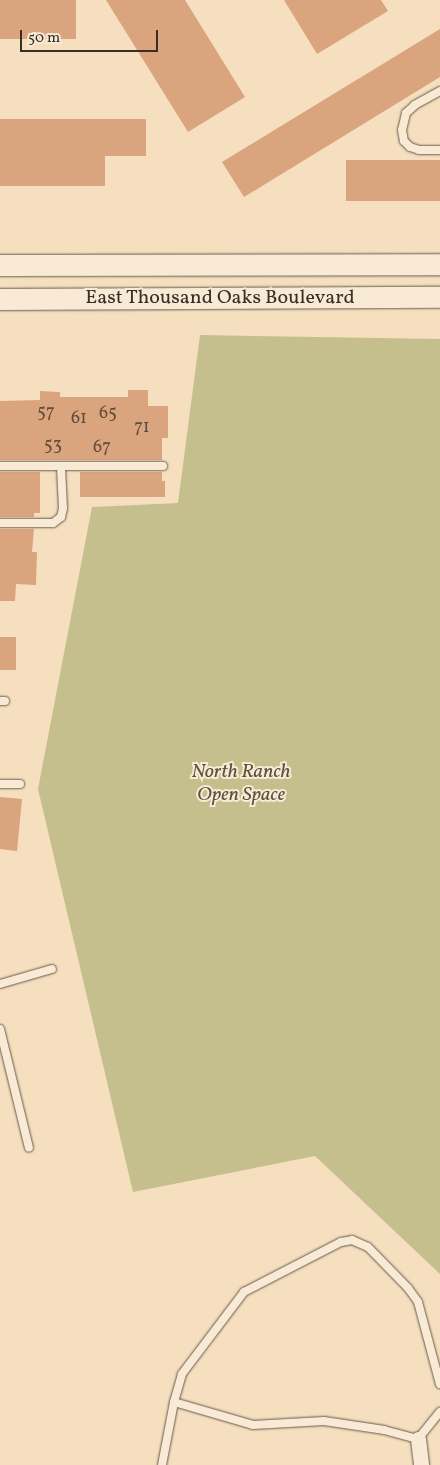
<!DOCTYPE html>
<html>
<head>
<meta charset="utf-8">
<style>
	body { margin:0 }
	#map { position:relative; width:440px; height:1465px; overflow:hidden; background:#f5dfbf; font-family:Vollkorn,serif }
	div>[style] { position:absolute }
	.green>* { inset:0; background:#c4bf8c }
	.building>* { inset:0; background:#daa47f }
	.roads { filter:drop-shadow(0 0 1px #675a4b) drop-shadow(0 0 1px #675a4b) }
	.lane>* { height:8px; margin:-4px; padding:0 4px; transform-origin:4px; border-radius:4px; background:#f8ead5 }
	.street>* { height:15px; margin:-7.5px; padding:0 7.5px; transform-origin:7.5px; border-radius:7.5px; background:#f8ead5 }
	.secondary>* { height:21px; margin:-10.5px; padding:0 10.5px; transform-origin:10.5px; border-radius:10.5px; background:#f8ead5 }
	span { translate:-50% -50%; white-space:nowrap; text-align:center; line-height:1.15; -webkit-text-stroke:4px #f8ead5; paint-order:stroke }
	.number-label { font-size:18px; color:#604c3b }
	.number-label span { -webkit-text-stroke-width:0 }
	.street-label { font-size:20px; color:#382e24 }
	.park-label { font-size:20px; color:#5b523e; font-style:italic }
	.scale { position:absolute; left:20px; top:30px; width:138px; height:22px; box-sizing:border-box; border:2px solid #382e24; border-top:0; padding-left:6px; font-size:15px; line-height:18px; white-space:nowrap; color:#382e24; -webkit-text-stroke:4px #f8ead5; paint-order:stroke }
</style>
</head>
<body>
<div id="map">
	<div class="green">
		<div style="clip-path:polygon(200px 335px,440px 339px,440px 1274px,315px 1156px,133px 1192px,38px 789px,92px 507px,178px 503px)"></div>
	</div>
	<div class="building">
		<div style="clip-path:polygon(0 0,76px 0,76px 39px,0 39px)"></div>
		<div style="clip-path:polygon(106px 0,185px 0,245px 97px,188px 132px)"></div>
		<div style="clip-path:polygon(284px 0,381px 0,388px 11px,317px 54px)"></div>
		<div style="clip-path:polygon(440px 29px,440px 77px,244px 197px,222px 162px)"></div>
		<div style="clip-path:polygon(0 119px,146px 119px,146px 156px,105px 156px,105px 186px,0 186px)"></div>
		<div style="clip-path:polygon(346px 160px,440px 160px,440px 201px,346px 201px)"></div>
		<div style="clip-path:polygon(128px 390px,148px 390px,148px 406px,168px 406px,168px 438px,162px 438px,162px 460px,0 460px,0 401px,40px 400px,40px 391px,60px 392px,60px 397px,128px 397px)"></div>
		<div style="clip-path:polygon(0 472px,40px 472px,40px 513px,34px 513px,34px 517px,0 517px)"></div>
		<div style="clip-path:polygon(80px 472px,162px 472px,162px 481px,165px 481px,165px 497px,80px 497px)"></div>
		<div style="clip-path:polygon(0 529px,34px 529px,32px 552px,37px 552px,36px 585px,16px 584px,15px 601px,0 601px)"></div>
		<div style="clip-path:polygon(0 637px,16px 637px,16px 670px,0 670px)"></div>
		<div style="clip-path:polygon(0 797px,22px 799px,17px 851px,0 849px)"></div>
	</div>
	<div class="roads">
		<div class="lane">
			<div style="left:440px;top:91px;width:29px;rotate:151deg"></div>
			<div style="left:415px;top:105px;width:12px;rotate:138deg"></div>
			<div style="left:406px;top:113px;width:17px;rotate:103deg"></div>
			<div style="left:402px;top:130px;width:11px;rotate:80deg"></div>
			<div style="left:404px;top:141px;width:8px;rotate:45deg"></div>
			<div style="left:410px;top:147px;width:9px;rotate:18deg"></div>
			<div style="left:419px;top:150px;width:21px"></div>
			<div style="left:0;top:466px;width:163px"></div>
			<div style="left:0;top:523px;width:53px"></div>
			<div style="left:53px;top:523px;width:10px;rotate:-37deg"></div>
			<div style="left:61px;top:517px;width:9px;rotate:-77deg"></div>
			<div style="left:63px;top:508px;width:41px;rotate:-92.8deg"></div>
			<div style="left:0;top:701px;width:5px"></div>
			<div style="left:0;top:784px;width:20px"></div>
			<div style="left:0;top:984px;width:54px;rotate:-16.1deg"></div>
			<div style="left:0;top:1029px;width:122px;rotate:76.3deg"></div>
			<div style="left:174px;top:1402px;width:82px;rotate:16.2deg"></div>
			<div style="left:253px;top:1425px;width:71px;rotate:-3.2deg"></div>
			<div style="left:324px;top:1421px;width:61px;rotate:8.5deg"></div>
			<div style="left:384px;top:1430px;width:35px;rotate:15deg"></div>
			<div style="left:418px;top:1439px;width:35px;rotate:-51deg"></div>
			<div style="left:162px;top:1465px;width:64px;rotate:-79.2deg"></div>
			<div style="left:174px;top:1402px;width:29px;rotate:-74deg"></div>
			<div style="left:182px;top:1374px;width:103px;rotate:-52.9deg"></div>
			<div style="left:244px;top:1292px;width:109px;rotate:-27.3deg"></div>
			<div style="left:341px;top:1242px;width:11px;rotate:-10deg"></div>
			<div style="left:352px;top:1240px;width:17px;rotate:24deg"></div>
			<div style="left:368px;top:1247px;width:57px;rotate:45.7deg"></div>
			<div style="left:408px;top:1288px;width:17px;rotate:54deg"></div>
			<div style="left:418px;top:1302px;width:85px;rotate:75deg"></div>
		</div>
		<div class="street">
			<div style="left:418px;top:1439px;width:26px;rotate:83deg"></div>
		</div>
		<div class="secondary">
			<div style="left:0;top:265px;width:440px;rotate:-0.1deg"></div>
			<div style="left:0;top:299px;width:440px;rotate:-0.3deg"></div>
		</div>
	</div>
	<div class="number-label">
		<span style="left:46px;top:413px">57</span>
		<span style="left:108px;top:414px">65</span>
		<span style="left:79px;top:419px">61</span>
		<span style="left:142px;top:428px">71</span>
		<span style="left:53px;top:446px">53</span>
		<span style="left:102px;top:448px">67</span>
	</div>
	<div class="street-label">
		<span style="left:220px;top:298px">East Thousand Oaks Boulevard</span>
	</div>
	<div class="park-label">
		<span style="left:241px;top:784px">North Ranch<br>Open Space</span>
	</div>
	<div class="scale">50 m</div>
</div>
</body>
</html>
